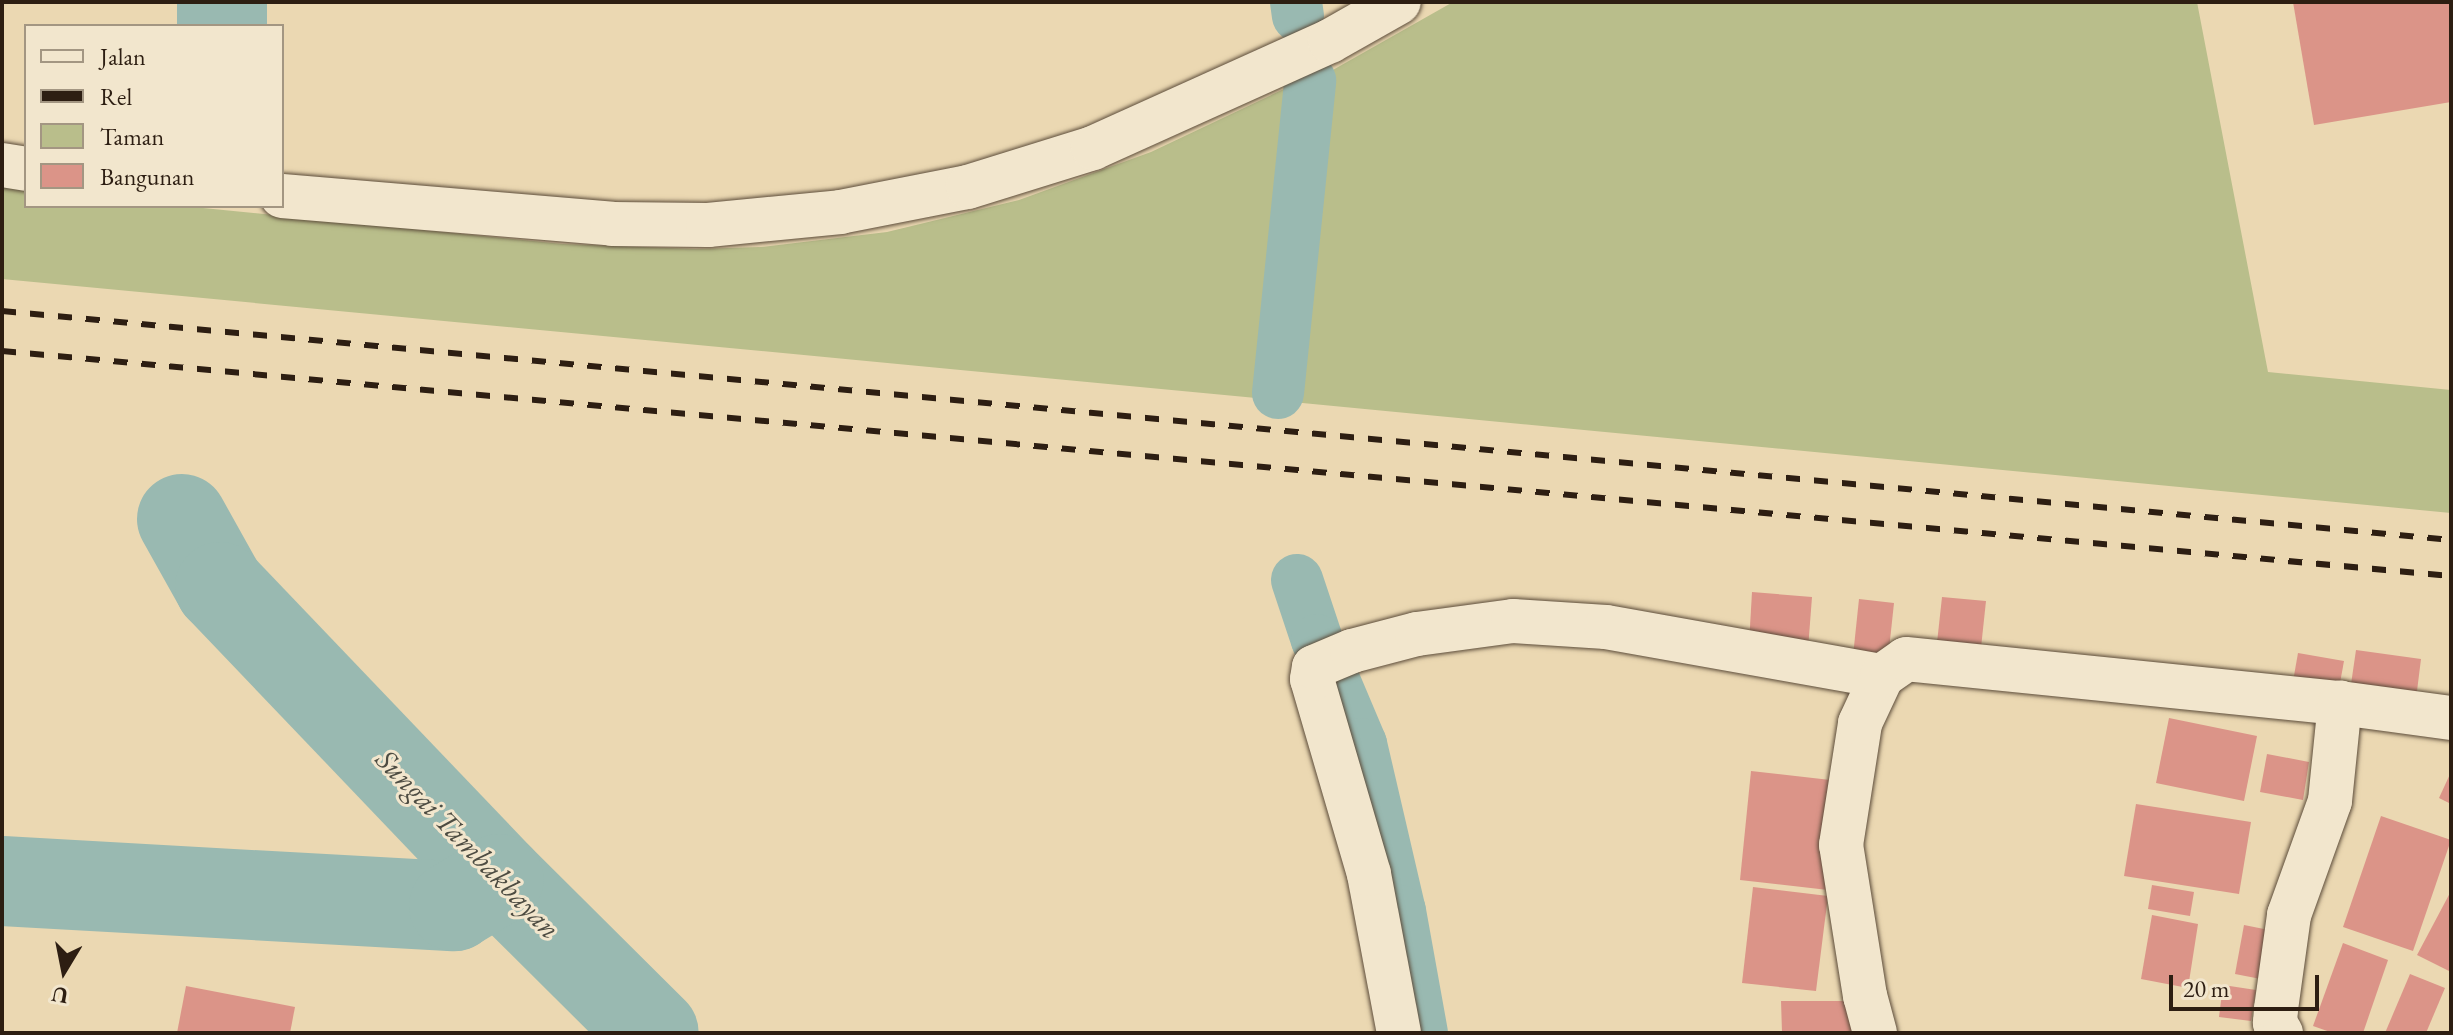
<!DOCTYPE html>
<html>
<head>
<meta charset="utf-8">
<style>
	body { margin:0 }
	#map { position:relative; width:2453px; height:1035px; overflow:hidden; background:#ebd8b2; font-family:"EB Garamond",serif }
	div>[style] { position:absolute }
	.green>* { inset:0; background:#b9be8b }
	.canal>* { height:52px; margin:-26px; padding:0 26px; transform-origin:26px; border-radius:26px; background:#99b9b1 }
	.river>* { height:90px; margin:-45px; padding:0 45px; transform-origin:45px; border-radius:45px; background:#99b9b1 }
	.building>* { inset:0; background:#db9488 }
	.roads { filter:drop-shadow(0 0 2px #5c4c3a) drop-shadow(0 0 2px #5c4c3a) }
	.street>* { height:44px; margin:-22px; padding:0 22px; transform-origin:22px; border-radius:22px; background:#f2e6cd }
	.rail>* { height:6px; margin-top:-3px; transform-origin:0; background:repeating-linear-gradient(90deg,#2d1e12 0 14px,transparent 0 28px) }
	span { translate:-50% -50%; white-space:nowrap; text-align:center; line-height:1.15; -webkit-text-stroke:6px #f2e6cd; paint-order:stroke }
	.water-label { font-size:30px; color:#4d4c42; font-style:italic }
	.frame { position:absolute; inset:0; border:4px solid #2d1e12; pointer-events:none }
	.legend { position:absolute; left:24px; top:24px; width:260px; height:184px; box-sizing:border-box; background:#f2e6cd; border:2px solid #a39682; margin:0; padding:10px 14px; list-style:none; font-size:24px; color:#2d1e12 }
	.legend li { display:flex; align-items:center; gap:16px; height:40px }
	.legend b { width:40px; border:2px solid #a39682 }
	.north { position:absolute; left:24px; top:931px; width:80px; height:80px; -webkit-text-stroke:6px #f2e6cd; paint-order:stroke; rotate:190deg; font-size:22px; font-weight:700; line-height:32px; text-align:center; color:#2d1e12 }
	.north::after { content:''; display:block; margin:auto; width:28px; height:36px; background:#2d1e12; clip-path:polygon(50% 0,100% 100%,50% 72%,0 100%) }
	.scale { position:absolute; left:2169px; top:975px; width:150px; height:36px; box-sizing:border-box; border:4px solid #2d1e12; border-top:0; padding-left:10px; font-size:24px; line-height:28px; white-space:nowrap; color:#2d1e12; -webkit-text-stroke:6px #f2e6cd; paint-order:stroke }
</style>
</head>
<body>
<div id="map">
	<div class="green">
		<div style="clip-path:polygon(1453px 2px,2197px 2px,2268px 372px,2451px 390px,2451px 513px,1292px 402px,1324px 75px)"></div>
		<div style="clip-path:polygon(1286px 88px,1256px 398px,2px 279px,2px 185px,26px 188px,26px 206px,183px 206px,563px 244px,696px 249px,761px 247px,887px 232px,1019px 200px,1151px 152px)"></div>
	</div>
	<div class="canal">
		<div style="left:1296px;top:2px;width:14px;rotate:82deg"></div>
		<div style="left:1278px;top:393px;width:314px;rotate:-84.1deg"></div>
		<div style="left:1297px;top:580px;width:63px;rotate:71.6deg"></div>
		<div style="left:1317px;top:640px;width:113px;rotate:67.1deg"></div>
		<div style="left:1361px;top:744px;width:171px;rotate:76.9deg"></div>
		<div style="left:1400px;top:911px;width:124px;rotate:79.8deg"></div>
	</div>
	<div class="river">
		<div style="left:222px;top:26px;width:24px;rotate:-90deg"></div>
		<div style="left:182px;top:519px;width:78px;rotate:60.8deg"></div>
		<div style="left:220px;top:587px;width:404px;rotate:46.3deg"></div>
		<div style="left:499px;top:879px;width:218px;rotate:44.8deg"></div>
		<div style="left:2px;top:881px;width:453px;rotate:3.2deg"></div>
		<div style="left:454px;top:906px;width:52px;rotate:-31deg"></div>
	</div>
	<div class="building">
		<div style="clip-path:polygon(2293px 2px,2451px 2px,2451px 102px,2314px 125px)"></div>
		<div style="clip-path:polygon(1752px 592px,1812px 597px,1808px 649px,1749px 644px)"></div>
		<div style="clip-path:polygon(1942px 597px,1986px 601px,1980px 657px,1936px 652px)"></div>
		<div style="clip-path:polygon(1859px 599px,1894px 603px,1888px 659px,1853px 656px)"></div>
		<div style="clip-path:polygon(2356px 650px,2421px 659px,2415px 707px,2349px 698px)"></div>
		<div style="clip-path:polygon(2298px 653px,2344px 661px,2338px 694px,2292px 687px)"></div>
		<div style="clip-path:polygon(2169px 718px,2257px 736px,2244px 801px,2156px 783px)"></div>
		<div style="clip-path:polygon(2267px 754px,2309px 762px,2303px 800px,2260px 792px)"></div>
		<div style="clip-path:polygon(1751px 771px,1839px 781px,1828px 890px,1740px 880px)"></div>
		<div style="clip-path:polygon(2451px 772px,2451px 804px,2439px 798px)"></div>
		<div style="clip-path:polygon(2136px 804px,2251px 822px,2239px 894px,2124px 876px)"></div>
		<div style="clip-path:polygon(2381px 816px,2451px 840px,2413px 951px,2343px 927px)"></div>
		<div style="clip-path:polygon(2152px 885px,2194px 892px,2190px 916px,2148px 909px)"></div>
		<div style="clip-path:polygon(1753px 887px,1828px 896px,1816px 991px,1742px 983px)"></div>
		<div style="clip-path:polygon(2451px 891px,2451px 972px,2417px 955px)"></div>
		<div style="clip-path:polygon(2152px 915px,2198px 924px,2188px 988px,2141px 979px)"></div>
		<div style="clip-path:polygon(2244px 925px,2274px 931px,2266px 980px,2235px 974px)"></div>
		<div style="clip-path:polygon(2343px 943px,2388px 960px,2363px 1033px,2333px 1033px,2313px 1026px)"></div>
		<div style="clip-path:polygon(2410px 974px,2445px 988px,2426px 1033px,2385px 1033px)"></div>
		<div style="clip-path:polygon(2223px 985px,2256px 990px,2251px 1021px,2219px 1017px)"></div>
		<div style="clip-path:polygon(186px 986px,295px 1007px,290px 1033px,177px 1033px)"></div>
		<div style="clip-path:polygon(1781px 1001px,1853px 1001px,1854px 1033px,1782px 1033px)"></div>
	</div>
	<div class="roads">
		<div class="street">
			<div style="left:2px;top:165px;width:24px;rotate:9deg"></div>
			<div style="left:282px;top:196px;width:331px;rotate:4.8deg"></div>
			<div style="left:612px;top:224px;width:96px;rotate:0.6deg"></div>
			<div style="left:708px;top:225px;width:133px;rotate:-5.6deg"></div>
			<div style="left:840px;top:212px;width:130px;rotate:-11.1deg"></div>
			<div style="left:968px;top:187px;width:131px;rotate:-17.3deg"></div>
			<div style="left:1093px;top:148px;width:260px;rotate:-24.3deg"></div>
			<div style="left:1330px;top:41px;width:79px;rotate:-29.5deg"></div>
			<div style="left:1399px;top:1033px;width:162px;rotate:-100.7deg"></div>
			<div style="left:1369px;top:874px;width:203px;rotate:-106.3deg"></div>
			<div style="left:1312px;top:679px;width:12px;rotate:-81deg"></div>
			<div style="left:1314px;top:667px;width:41px;rotate:-22.8deg"></div>
			<div style="left:1352px;top:651px;width:67px;rotate:-14.7deg"></div>
			<div style="left:1417px;top:634px;width:97px;rotate:-7.7deg"></div>
			<div style="left:1513px;top:621px;width:93px;rotate:3.7deg"></div>
			<div style="left:1606px;top:627px;width:280px;rotate:10.1deg"></div>
			<div style="left:1875px;top:1033px;width:38px;rotate:-105deg"></div>
			<div style="left:1865px;top:996px;width:153px;rotate:-99deg"></div>
			<div style="left:1841px;top:845px;width:123px;rotate:-81.1deg"></div>
			<div style="left:1860px;top:723px;width:52px;rotate:-64.9deg"></div>
			<div style="left:1882px;top:676px;width:29px;rotate:-35deg"></div>
			<div style="left:1906px;top:659px;width:436px;rotate:5.8deg"></div>
			<div style="left:2340px;top:703px;width:112px;rotate:7.7deg"></div>
			<div style="left:2281px;top:1033px;width:12px;rotate:-121deg"></div>
			<div style="left:2275px;top:1023px;width:14px;rotate:-86deg"></div>
			<div style="left:2276px;top:1009px;width:95px;rotate:-82.1deg"></div>
			<div style="left:2289px;top:915px;width:121px;rotate:-70.2deg"></div>
			<div style="left:2330px;top:801px;width:99px;rotate:-84.2deg"></div>
		</div>
	</div>
	<div class="rail">
		<div style="left:2px;top:311px;width:2460px;rotate:5.34deg"></div>
		<div style="left:2px;top:351px;width:2459px;rotate:5.25deg"></div>
	</div>
	<div class="water-label">
		<span style="left:468px;top:844px;rotate:46deg">Sungai Tambakbayan</span>
	</div>
	<div class="frame"></div>
	<ul class="legend">
	<li><b style="height:10px;background:#f2e6cd"></b>Jalan</li>
	<li><b style="height:10px;background:#2d1e12"></b>Rel</li>
	<li><b style="height:22px;background:#b9be8b"></b>Taman</li>
	<li><b style="height:22px;background:#db9488"></b>Bangunan</li>
	</ul>
	<div class="north">U</div>
	<div class="scale">20 m</div>
</div>
</body>
</html>
